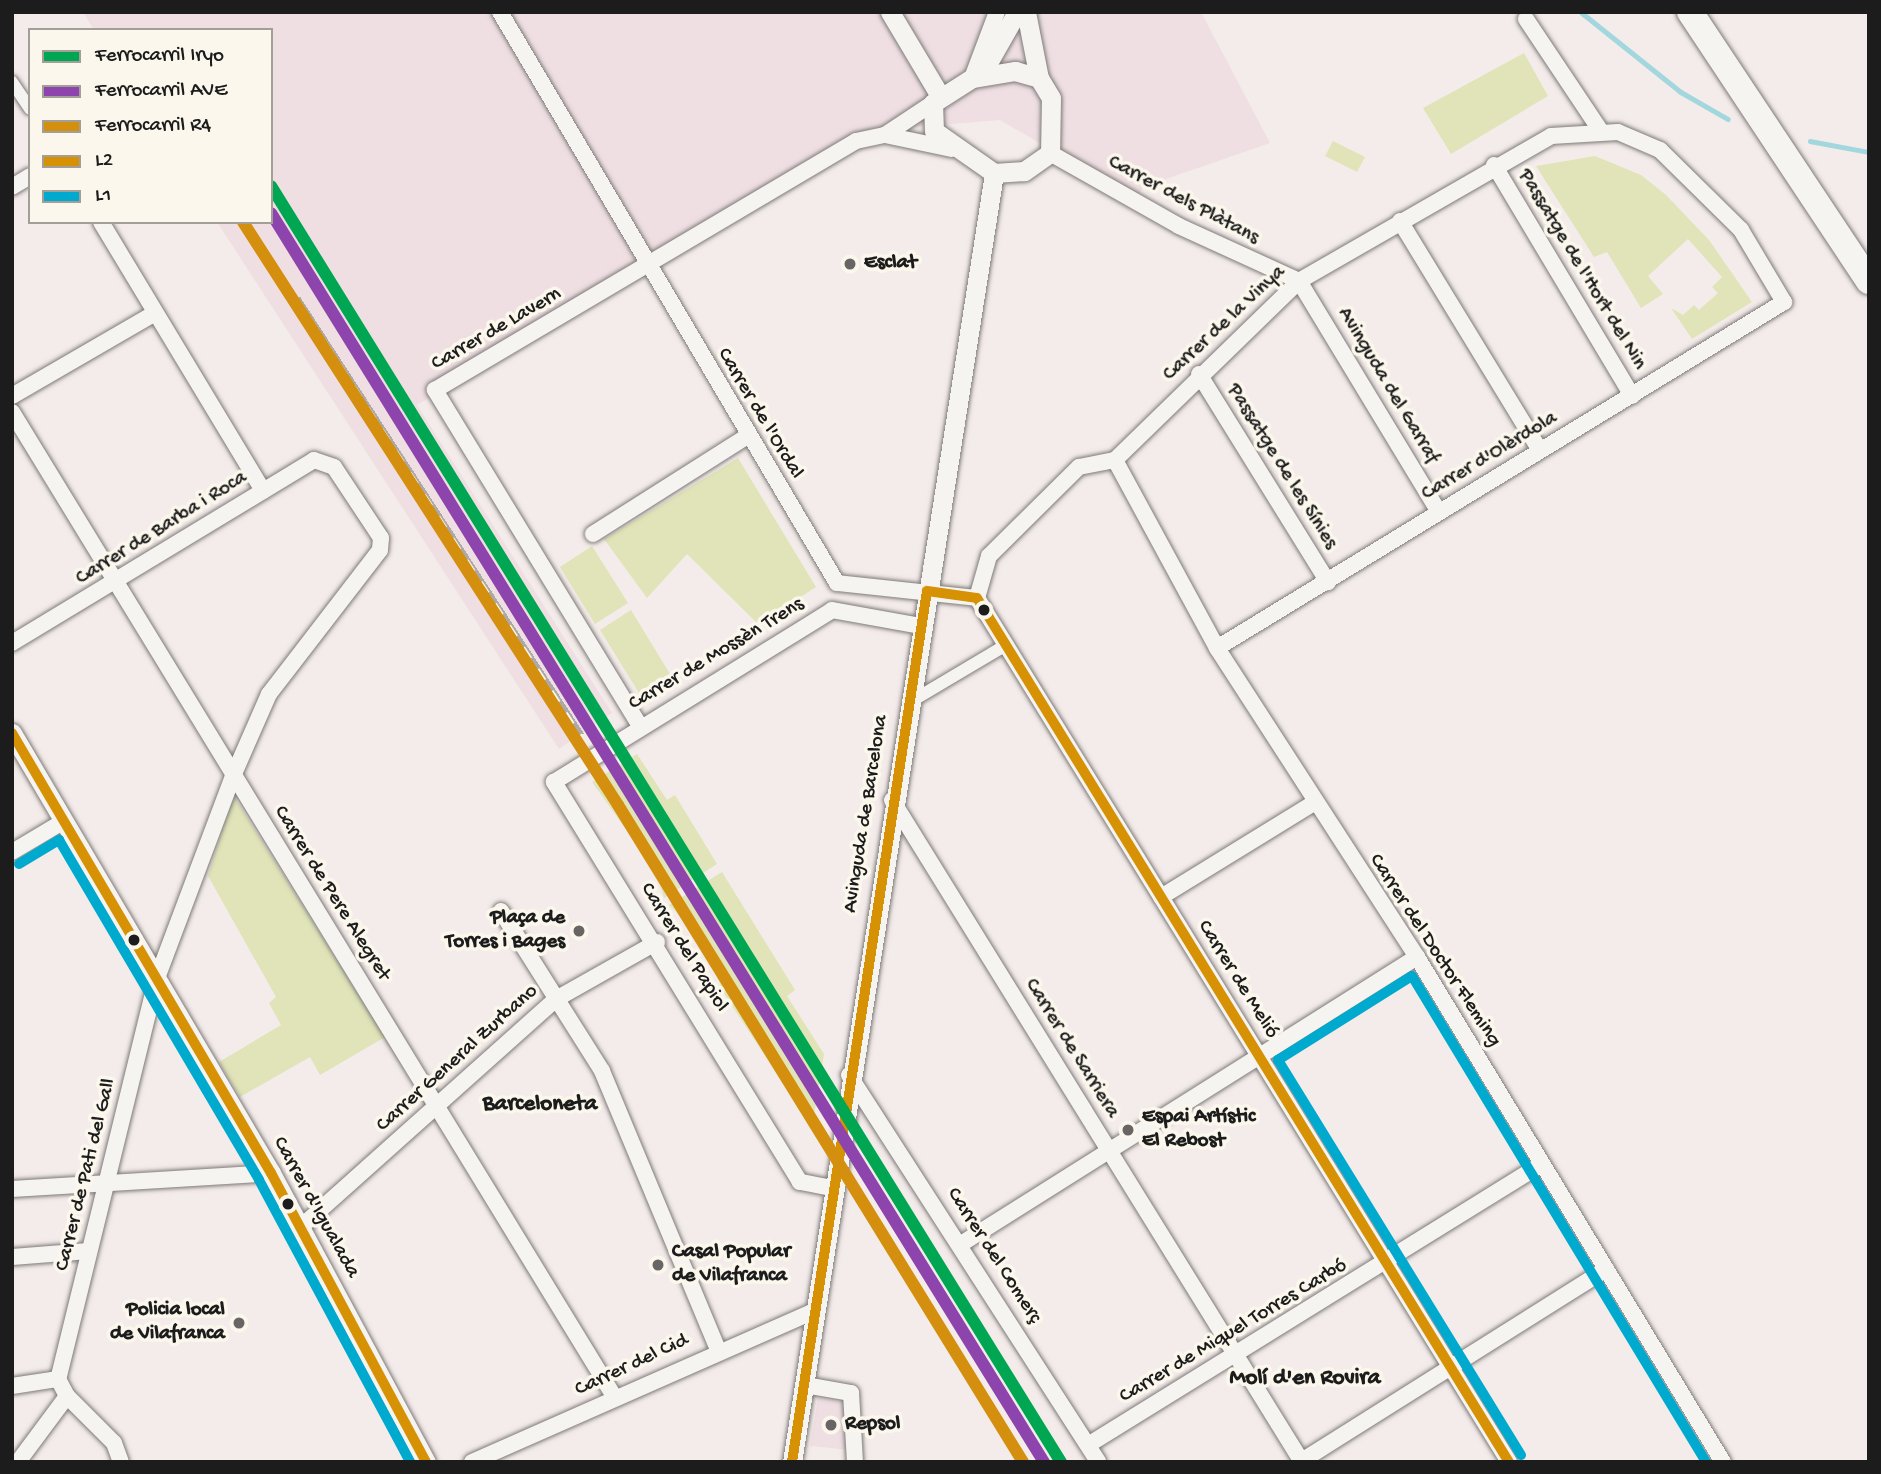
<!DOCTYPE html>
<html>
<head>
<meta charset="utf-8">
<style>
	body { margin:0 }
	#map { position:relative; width:1881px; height:1474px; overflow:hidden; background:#f4ecea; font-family:"Gochi Hand",sans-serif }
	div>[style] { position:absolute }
	.built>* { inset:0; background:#efdfe2 }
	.green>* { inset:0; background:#e0e4b8 }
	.stream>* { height:4.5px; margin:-2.25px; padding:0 2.25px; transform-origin:2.25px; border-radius:2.25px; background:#a1d7dd }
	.roads { filter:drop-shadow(0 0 2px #7d7a79) drop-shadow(0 0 2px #7d7a79) }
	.pedestrian>* { height:12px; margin:-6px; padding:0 6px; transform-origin:6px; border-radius:6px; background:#f6f4f0 }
	.minor>* { height:16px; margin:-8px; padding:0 8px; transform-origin:8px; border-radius:8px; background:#f6f4f0 }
	.tertiary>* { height:19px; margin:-9.5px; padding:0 9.5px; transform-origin:9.5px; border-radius:9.5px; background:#f6f4f0 }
	.trunk>* { height:26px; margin:-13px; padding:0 13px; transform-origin:13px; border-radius:13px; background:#f6f4f0 }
	.rail>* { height:7px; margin-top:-3.5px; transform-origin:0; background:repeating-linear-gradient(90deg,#fbf7ec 0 13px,#acaaa8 0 26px); box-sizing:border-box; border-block:2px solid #acaaa8 }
	.bus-1>* { height:10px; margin:-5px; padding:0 5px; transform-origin:5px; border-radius:5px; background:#d69104 }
	.bus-2>* { height:10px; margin:-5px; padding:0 5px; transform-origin:5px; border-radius:5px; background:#00a9ce }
	.rail-1>* { height:12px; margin:-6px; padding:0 6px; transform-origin:6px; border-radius:6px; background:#00a651 }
	.rail-2>* { height:12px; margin:-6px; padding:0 6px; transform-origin:6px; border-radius:6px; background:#8e44ad }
	.rail-3>* { height:12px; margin:-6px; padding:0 6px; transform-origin:6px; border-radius:6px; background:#d58f0f }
	.dots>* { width:19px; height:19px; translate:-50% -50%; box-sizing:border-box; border:4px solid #fbf7ec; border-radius:50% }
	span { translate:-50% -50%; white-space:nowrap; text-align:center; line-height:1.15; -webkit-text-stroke:7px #fbf7ec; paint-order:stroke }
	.street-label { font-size:21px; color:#1c1c1c }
	.poi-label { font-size:21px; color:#1c1c1c; font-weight:700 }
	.left { translate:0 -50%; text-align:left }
	.right { translate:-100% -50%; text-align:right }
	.neighbourhood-label { font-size:23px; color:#1c1c1c; font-weight:700 }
	.frame { position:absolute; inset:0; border:14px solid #1c1c1c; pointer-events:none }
	.legend { position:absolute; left:28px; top:28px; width:245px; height:196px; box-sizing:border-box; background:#fbf7ec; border:2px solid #a29f99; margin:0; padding:9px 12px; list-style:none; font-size:21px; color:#1c1c1c }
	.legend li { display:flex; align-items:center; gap:14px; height:35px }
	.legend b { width:35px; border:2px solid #a29f99 }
</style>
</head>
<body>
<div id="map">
	<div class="built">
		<div style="clip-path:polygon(83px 12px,1201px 12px,1270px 143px,1143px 187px,1137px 199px,1000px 120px,878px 130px,417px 405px,612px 713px,559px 749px,217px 222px,271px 222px,271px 30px,94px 30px)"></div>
		<div style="clip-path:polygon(818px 1398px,847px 1403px,851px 1450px,810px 1446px)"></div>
	</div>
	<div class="green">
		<div style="clip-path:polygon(1524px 53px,1548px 96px,1451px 154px,1423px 108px)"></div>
		<div style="clip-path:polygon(1333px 141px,1365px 157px,1357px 172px,1325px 156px)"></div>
		<div style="clip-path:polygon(1595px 156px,1641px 175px,1666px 195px,1709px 240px,1752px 302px,1692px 339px,1671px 308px,1683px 315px,1694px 305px,1699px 310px,1718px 293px,1712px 287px,1722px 277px,1688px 239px,1648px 276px,1663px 294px,1641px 308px,1607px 252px,1594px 257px,1536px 166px)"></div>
		<div style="clip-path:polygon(738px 458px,816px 587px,758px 624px,687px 554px,647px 598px,604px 539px)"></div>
		<div style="clip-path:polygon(592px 546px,628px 603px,595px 624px,560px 567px)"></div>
		<div style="clip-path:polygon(631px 610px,670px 674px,639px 693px,600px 630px)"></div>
		<div style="clip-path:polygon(637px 754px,667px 800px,675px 795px,717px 864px,664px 898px,655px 870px,592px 782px)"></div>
		<div style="clip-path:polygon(233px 795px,385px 1037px,320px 1075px,310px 1057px,240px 1097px,219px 1062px,281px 1025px,269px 1003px,276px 997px,208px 876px)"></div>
		<div style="clip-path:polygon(722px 872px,795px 990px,787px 996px,824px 1054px,812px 1128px,725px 995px,697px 932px,669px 905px)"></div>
	</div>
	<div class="stream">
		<div style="left:1581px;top:12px;width:128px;rotate:38.7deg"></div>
		<div style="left:1681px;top:92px;width:54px;rotate:29.9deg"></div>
		<div style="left:1810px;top:141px;width:60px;rotate:10.6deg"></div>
	</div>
	<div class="roads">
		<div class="pedestrian">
			<div style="left:12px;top:82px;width:32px;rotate:56deg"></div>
			<div style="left:910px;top:702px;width:112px;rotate:-30.7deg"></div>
		</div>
		<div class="minor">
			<div style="left:500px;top:12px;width:663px;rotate:59.45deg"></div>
			<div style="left:1526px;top:19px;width:133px;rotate:56.3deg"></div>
			<div style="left:972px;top:78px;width:71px;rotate:-69.3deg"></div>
			<div style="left:885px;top:135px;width:58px;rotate:-33.7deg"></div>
			<div style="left:1050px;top:153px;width:148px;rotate:29.5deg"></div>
			<div style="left:1179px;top:226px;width:132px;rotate:24.6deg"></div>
			<div style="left:1299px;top:281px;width:270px;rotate:58.8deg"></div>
			<div style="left:1494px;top:165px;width:269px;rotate:59.1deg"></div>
			<div style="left:12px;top:187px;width:21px;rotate:-31deg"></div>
			<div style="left:1400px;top:221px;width:268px;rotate:58.6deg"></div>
			<div style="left:101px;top:222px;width:314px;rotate:58.9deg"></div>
			<div style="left:1199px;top:374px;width:245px;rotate:58.2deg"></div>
			<div style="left:12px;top:396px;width:165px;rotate:-30.1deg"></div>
			<div style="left:12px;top:412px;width:1156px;rotate:58.55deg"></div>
			<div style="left:1115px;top:460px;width:214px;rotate:61.5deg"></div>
			<div style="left:1217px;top:648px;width:368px;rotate:57.1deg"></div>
			<div style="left:1417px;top:957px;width:590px;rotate:58.79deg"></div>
			<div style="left:593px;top:534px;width:181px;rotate:-32.4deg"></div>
			<div style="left:837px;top:583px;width:141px;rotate:6.1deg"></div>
			<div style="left:977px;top:598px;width:1015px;rotate:58.38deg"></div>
			<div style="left:977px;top:598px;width:44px;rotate:-74.1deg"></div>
			<div style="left:989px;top:556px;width:127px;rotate:-44.7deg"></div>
			<div style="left:1079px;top:467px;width:37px;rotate:-11deg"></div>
			<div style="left:1115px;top:460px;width:257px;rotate:-44.2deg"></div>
			<div style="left:1299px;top:281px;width:291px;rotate:-29.9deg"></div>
			<div style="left:1551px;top:136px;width:67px;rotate:-3.4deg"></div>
			<div style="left:1618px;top:132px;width:46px;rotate:23.2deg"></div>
			<div style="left:1660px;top:150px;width:114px;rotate:44.6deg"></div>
			<div style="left:1741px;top:230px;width:84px;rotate:59.2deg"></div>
			<div style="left:1784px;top:302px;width:664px;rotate:148.61deg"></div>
			<div style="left:12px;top:643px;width:353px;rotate:-31.2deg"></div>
			<div style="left:314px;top:460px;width:21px;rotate:19deg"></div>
			<div style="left:334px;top:467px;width:85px;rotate:56.5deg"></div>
			<div style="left:381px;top:538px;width:12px;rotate:95deg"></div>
			<div style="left:380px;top:550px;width:182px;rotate:127.6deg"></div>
			<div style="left:269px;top:694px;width:90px;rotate:113.7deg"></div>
			<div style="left:233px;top:776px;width:219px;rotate:110.6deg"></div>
			<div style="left:156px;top:981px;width:410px;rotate:103.8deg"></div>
			<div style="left:640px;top:726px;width:394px;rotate:-121.4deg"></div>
			<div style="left:435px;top:390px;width:489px;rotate:-30.6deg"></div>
			<div style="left:856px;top:141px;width:30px;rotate:-12deg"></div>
			<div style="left:885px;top:135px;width:68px;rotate:11.8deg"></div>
			<div style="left:892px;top:800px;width:779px;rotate:58.23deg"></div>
			<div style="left:12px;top:852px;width:61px;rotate:-30.8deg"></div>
			<div style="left:1161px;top:897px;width:177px;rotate:-31.6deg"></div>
			<div style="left:501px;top:911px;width:189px;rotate:57.7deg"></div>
			<div style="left:602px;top:1071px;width:301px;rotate:67.4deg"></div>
			<div style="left:849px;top:1075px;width:460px;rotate:57.2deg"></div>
			<div style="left:832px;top:1188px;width:33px;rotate:-169deg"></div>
			<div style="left:800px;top:1182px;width:470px;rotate:-121.6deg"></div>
			<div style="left:554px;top:782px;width:327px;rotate:-31.7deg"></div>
			<div style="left:832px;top:610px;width:90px;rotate:10.2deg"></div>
			<div style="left:12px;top:1189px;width:259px;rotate:-3.5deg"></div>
			<div style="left:301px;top:1227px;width:342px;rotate:-41.8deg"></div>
			<div style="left:556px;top:999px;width:116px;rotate:-29.4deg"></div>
			<div style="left:961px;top:1244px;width:539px;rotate:-32.19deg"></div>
			<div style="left:12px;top:1257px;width:77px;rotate:-4.5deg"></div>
			<div style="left:58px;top:1379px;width:19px;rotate:62deg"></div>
			<div style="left:67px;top:1396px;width:66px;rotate:45deg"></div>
			<div style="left:114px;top:1443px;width:20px;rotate:70deg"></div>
			<div style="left:805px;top:1385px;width:47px;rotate:9.9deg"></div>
			<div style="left:851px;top:1393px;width:69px;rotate:86.7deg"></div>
			<div style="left:12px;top:1386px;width:47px;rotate:-8.7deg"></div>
			<div style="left:1088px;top:1445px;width:534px;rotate:-31.76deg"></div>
			<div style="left:18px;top:1462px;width:82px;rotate:-53.4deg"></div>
			<div style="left:472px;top:1462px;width:372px;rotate:-23.8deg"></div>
			<div style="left:1300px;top:1462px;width:362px;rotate:-32.2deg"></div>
		</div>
		<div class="tertiary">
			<div style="left:890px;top:12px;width:98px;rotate:59.2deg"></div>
			<div style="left:1026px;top:12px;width:67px;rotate:78.9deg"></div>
			<div style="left:1015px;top:71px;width:25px;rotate:16deg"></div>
			<div style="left:1039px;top:78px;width:23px;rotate:59deg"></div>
			<div style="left:1051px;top:98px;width:55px;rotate:91deg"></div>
			<div style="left:1050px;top:153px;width:32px;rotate:145deg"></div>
			<div style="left:1024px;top:171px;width:30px;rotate:176deg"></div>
			<div style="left:994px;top:173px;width:73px;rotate:-145deg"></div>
			<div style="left:934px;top:131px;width:28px;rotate:-92deg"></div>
			<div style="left:933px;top:103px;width:46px;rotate:-32.7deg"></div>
			<div style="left:972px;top:78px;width:44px;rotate:-9.2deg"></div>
			<div style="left:981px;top:75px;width:73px;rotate:-60.3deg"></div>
			<div style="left:12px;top:733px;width:511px;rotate:59.52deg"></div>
			<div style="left:271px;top:1173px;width:328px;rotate:61.8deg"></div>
			<div style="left:792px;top:1462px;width:1305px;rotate:-81.09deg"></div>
		</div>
		<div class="trunk">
			<div style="left:1690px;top:12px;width:323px;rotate:56.4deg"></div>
		</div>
	</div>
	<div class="rail">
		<div style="left:297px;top:298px;width:521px;rotate:56.98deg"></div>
	</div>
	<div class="bus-1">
		<div style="left:12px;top:733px;width:511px;rotate:59.52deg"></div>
		<div style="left:271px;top:1173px;width:328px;rotate:61.8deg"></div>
		<div style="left:792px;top:1462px;width:881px;rotate:-81.19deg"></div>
		<div style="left:927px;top:591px;width:50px;rotate:8deg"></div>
		<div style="left:977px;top:598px;width:1015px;rotate:58.38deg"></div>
	</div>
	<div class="bus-2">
		<div style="left:19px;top:864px;width:47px;rotate:-31deg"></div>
		<div style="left:59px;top:840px;width:394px;rotate:59.5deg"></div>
		<div style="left:259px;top:1180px;width:320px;rotate:61.8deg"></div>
		<div style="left:1521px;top:1455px;width:464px;rotate:-121.6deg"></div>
		<div style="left:1278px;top:1060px;width:158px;rotate:-32.1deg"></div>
		<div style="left:1412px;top:976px;width:568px;rotate:58.83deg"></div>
	</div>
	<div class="rail-1">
		<div style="left:271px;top:186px;width:1501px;rotate:58.24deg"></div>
	</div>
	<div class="rail-2">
		<div style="left:271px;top:213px;width:1469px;rotate:58.25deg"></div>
	</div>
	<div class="rail-3">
		<div style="left:243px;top:222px;width:693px;rotate:57.25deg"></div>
		<div style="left:618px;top:805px;width:772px;rotate:58.35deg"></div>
	</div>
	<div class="dots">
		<div style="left:850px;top:264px;background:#686564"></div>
		<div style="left:984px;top:610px;background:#1c1c1c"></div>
		<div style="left:579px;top:931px;background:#686564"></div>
		<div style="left:134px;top:940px;background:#1c1c1c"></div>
		<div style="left:1128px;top:1130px;background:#686564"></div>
		<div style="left:288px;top:1204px;background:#1c1c1c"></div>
		<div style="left:658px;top:1265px;background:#686564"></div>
		<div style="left:239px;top:1323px;background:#686564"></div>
		<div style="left:831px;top:1425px;background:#686564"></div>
	</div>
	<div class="street-label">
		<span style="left:1183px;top:201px;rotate:28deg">Carrer dels Plàtans</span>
		<span style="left:1581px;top:270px;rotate:59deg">Passatge de l'Hort del Nin</span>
		<span style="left:1225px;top:324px;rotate:-43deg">Carrer de la Vinya</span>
		<span style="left:497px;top:330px;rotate:-30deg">Carrer de Lavern</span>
		<span style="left:1387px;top:386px;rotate:59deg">Avinguda del Garraf</span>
		<span style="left:759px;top:414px;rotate:59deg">Carrer de l'Ordal</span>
		<span style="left:1490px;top:457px;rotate:-31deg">Carrer d'Olèrdola</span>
		<span style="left:1281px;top:467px;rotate:58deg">Passatge de les Sínies</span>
		<span style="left:162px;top:529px;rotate:-32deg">Carrer de Barba i Roca</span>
		<span style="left:717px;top:655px;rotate:-31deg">Carrer de Mossèn Trens</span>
		<span style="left:867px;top:814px;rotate:-81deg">Avinguda de Barcelona</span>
		<span style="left:331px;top:894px;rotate:58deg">Carrer de Pere Alegret</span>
		<span style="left:683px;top:948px;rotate:58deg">Carrer del Papiol</span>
		<span style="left:1434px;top:951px;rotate:57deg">Carrer del Doctor Fleming</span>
		<span style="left:1237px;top:980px;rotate:58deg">Carrer de Melió</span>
		<span style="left:1071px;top:1049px;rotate:58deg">Carrer de Sarriera</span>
		<span style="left:458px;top:1059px;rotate:-42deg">Carrer General Zurbano</span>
		<span style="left:87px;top:1175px;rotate:-76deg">Carrer de Pati del Gall</span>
		<span style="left:315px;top:1208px;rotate:61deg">Carrer d'Igualada</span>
		<span style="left:993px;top:1256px;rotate:57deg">Carrer del Comerç</span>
		<span style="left:1234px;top:1332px;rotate:-31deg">Carrer de Miquel Torres Carbó</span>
		<span style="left:632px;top:1366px;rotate:-25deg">Carrer del Cid</span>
	</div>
	<div class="poi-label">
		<span class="left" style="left:864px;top:264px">Esclat</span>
		<span class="right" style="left:565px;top:931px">Plaça de<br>Torres i Bages</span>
		<span class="left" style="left:1142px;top:1130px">Espai Artístic<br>El Rebost</span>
		<span class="left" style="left:672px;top:1265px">Casal Popular<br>de Vilafranca</span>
		<span class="right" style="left:225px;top:1323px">Policia local<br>de Vilafranca</span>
		<span class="left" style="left:845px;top:1425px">Repsol</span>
	</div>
	<div class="neighbourhood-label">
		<span style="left:540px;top:1105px">Barceloneta</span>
		<span style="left:1305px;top:1379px">Molí d'en Rovira</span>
	</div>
	<div class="frame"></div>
	<ul class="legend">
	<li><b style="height:9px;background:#00a651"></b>Ferrocarril Iryo</li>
	<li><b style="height:9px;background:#8e44ad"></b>Ferrocarril AVE</li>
	<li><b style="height:9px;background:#d58f0f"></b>Ferrocarril R4</li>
	<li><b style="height:9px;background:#d69104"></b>L2</li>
	<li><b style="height:9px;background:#00a9ce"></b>L1</li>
	</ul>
</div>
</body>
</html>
